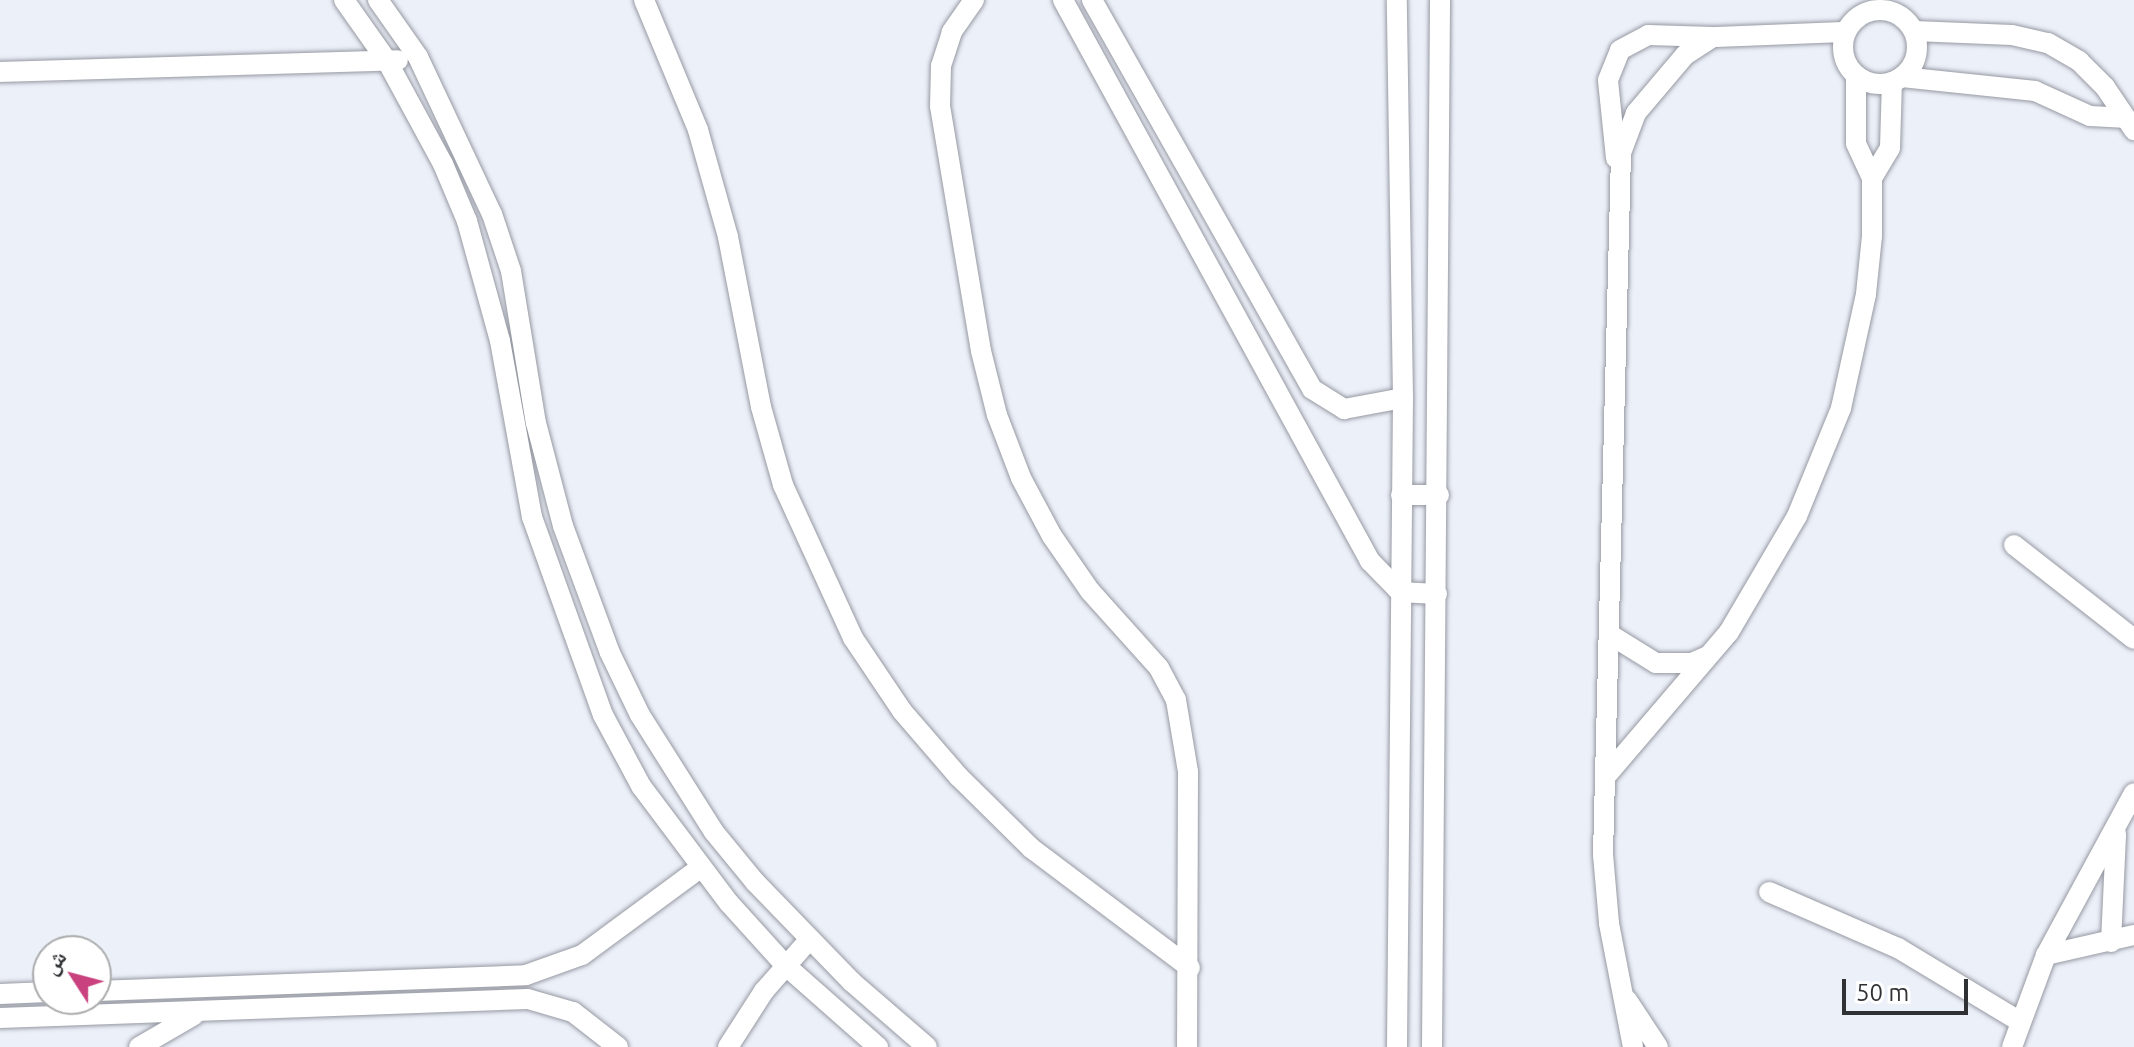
<!DOCTYPE html>
<html>
<head>
<meta charset="utf-8">
<style>
	body { margin:0 }
	#map { position:relative; width:2134px; height:1047px; overflow:hidden; background:#ecf0f9; font-family:Ubuntu,"Noto Naskh Arabic",sans-serif }
	div>[style] { position:absolute }
	.roads { filter:drop-shadow(0 0 2px #9699a2) drop-shadow(0 0 2px #9699a2) }
	.minor>* { height:20px; margin:-10px; padding:0 10px; transform-origin:10px; border-radius:10px; background:#fff }
	.minor>.ring { margin:-10px; padding:0; box-sizing:content-box; background:none; border:20px solid #fff; border-radius:50% }
	span { translate:-50% -50%; white-space:nowrap; text-align:center; line-height:1.15; -webkit-text-stroke:6px #fff; paint-order:stroke }
	.north { position:absolute; left:32px; top:935px; width:80px; height:80px; box-sizing:border-box; background:#fff; border:2px solid #acadae; border-radius:50%; rotate:306deg; font-size:22px; font-weight:700; line-height:32px; text-align:center; color:#303135 }
	.north::after { content:''; display:block; margin:auto; width:28px; height:36px; background:#c9427f; clip-path:polygon(50% 0,100% 100%,50% 72%,0 100%) }
	.scale { position:absolute; left:1842px; top:979px; width:126px; height:36px; box-sizing:border-box; border:4px solid #303135; border-top:0; padding-left:10px; font-size:24px; line-height:28px; white-space:nowrap; color:#303135; -webkit-text-stroke:6px #fff; paint-order:stroke }
</style>
</head>
<body>
<div id="map">
	<div class="roads">
		<div class="minor">
			<div style="left:344px;top:0;width:75px;rotate:54.8deg"></div>
			<div style="left:387px;top:61px;width:117px;rotate:61.5deg"></div>
			<div style="left:443px;top:164px;width:62px;rotate:67.2deg"></div>
			<div style="left:467px;top:221px;width:124px;rotate:74.6deg"></div>
			<div style="left:500px;top:341px;width:179px;rotate:79.7deg"></div>
			<div style="left:532px;top:517px;width:210px;rotate:70.3deg"></div>
			<div style="left:603px;top:715px;width:81px;rotate:61.8deg"></div>
			<div style="left:641px;top:786px;width:146px;rotate:53.1deg"></div>
			<div style="left:729px;top:903px;width:84px;rotate:47.9deg"></div>
			<div style="left:785px;top:965px;width:124px;rotate:41.4deg"></div>
			<div style="left:378px;top:0;width:70px;rotate:54.9deg"></div>
			<div style="left:418px;top:57px;width:174px;rotate:64.8deg"></div>
			<div style="left:492px;top:214px;width:60px;rotate:71.6deg"></div>
			<div style="left:511px;top:271px;width:154px;rotate:80.7deg"></div>
			<div style="left:536px;top:423px;width:106px;rotate:75.3deg"></div>
			<div style="left:563px;top:526px;width:135px;rotate:69.7deg"></div>
			<div style="left:610px;top:653px;width:69px;rotate:64.2deg"></div>
			<div style="left:640px;top:715px;width:138px;rotate:57.7deg"></div>
			<div style="left:714px;top:832px;width:65px;rotate:50.6deg"></div>
			<div style="left:755px;top:882px;width:139px;rotate:45.9deg"></div>
			<div style="left:852px;top:982px;width:99px;rotate:40.9deg"></div>
			<div style="left:644px;top:0;width:141px;rotate:67.4deg"></div>
			<div style="left:698px;top:130px;width:111px;rotate:74.3deg"></div>
			<div style="left:728px;top:237px;width:173px;rotate:79deg"></div>
			<div style="left:761px;top:407px;width:81px;rotate:74.2deg"></div>
			<div style="left:783px;top:485px;width:168px;rotate:65.4deg"></div>
			<div style="left:853px;top:638px;width:88px;rotate:56.1deg"></div>
			<div style="left:902px;top:711px;width:87px;rotate:49.2deg"></div>
			<div style="left:959px;top:777px;width:101px;rotate:44.6deg"></div>
			<div style="left:1031px;top:848px;width:199px;rotate:37deg"></div>
			<div style="left:974px;top:0;width:39px;rotate:125deg"></div>
			<div style="left:952px;top:32px;width:36px;rotate:108deg"></div>
			<div style="left:941px;top:66px;width:40px;rotate:91.4deg"></div>
			<div style="left:940px;top:106px;width:248px;rotate:80.5deg"></div>
			<div style="left:981px;top:351px;width:66px;rotate:76deg"></div>
			<div style="left:997px;top:415px;width:67px;rotate:69.1deg"></div>
			<div style="left:1021px;top:478px;width:66px;rotate:61.9deg"></div>
			<div style="left:1052px;top:536px;width:67px;rotate:55.4deg"></div>
			<div style="left:1090px;top:591px;width:103px;rotate:48.1deg"></div>
			<div style="left:1159px;top:668px;width:36px;rotate:62deg"></div>
			<div style="left:1176px;top:700px;width:73px;rotate:80.5deg"></div>
			<div style="left:1188px;top:772px;width:275px;rotate:90.2deg"></div>
			<div style="left:1063px;top:0;width:640px;rotate:61.31deg"></div>
			<div style="left:1370px;top:561px;width:43px;rotate:45.9deg"></div>
			<div style="left:1400px;top:592px;width:37px;rotate:3deg"></div>
			<div style="left:1092px;top:0;width:447px;rotate:60.5deg"></div>
			<div style="left:1312px;top:389px;width:38px;rotate:32deg"></div>
			<div style="left:1344px;top:409px;width:60px;rotate:-10.6deg"></div>
			<div class="ring" style="left:1843px;top:10px;width:54px;height:54px"></div>
			<div style="left:1914px;top:31px;width:98px;rotate:2.3deg"></div>
			<div style="left:2012px;top:35px;width:37px;rotate:13deg"></div>
			<div style="left:2048px;top:43px;width:36px;rotate:30deg"></div>
			<div style="left:2079px;top:61px;width:37px;rotate:45deg"></div>
			<div style="left:2105px;top:87px;width:52px;rotate:56deg"></div>
			<div style="left:0;top:72px;width:398px;rotate:-1.7deg"></div>
			<div style="left:1902px;top:77px;width:134px;rotate:6deg"></div>
			<div style="left:2035px;top:91px;width:60px;rotate:24.4deg"></div>
			<div style="left:2090px;top:116px;width:33px;rotate:3deg"></div>
			<div style="left:1616px;top:158px;width:78px;rotate:-95.9deg"></div>
			<div style="left:1608px;top:80px;width:32px;rotate:-68deg"></div>
			<div style="left:1620px;top:50px;width:32px;rotate:-28deg"></div>
			<div style="left:1648px;top:35px;width:65px;rotate:1.8deg"></div>
			<div style="left:1872px;top:178px;width:35px;rotate:-59deg"></div>
			<div style="left:1890px;top:148px;width:66px;rotate:-88.3deg"></div>
			<div style="left:1401px;top:495px;width:38px"></div>
			<div style="left:2014px;top:545px;width:152px;rotate:38.1deg"></div>
			<div style="left:1609px;top:634px;width:55px;rotate:31.7deg"></div>
			<div style="left:1656px;top:663px;width:36px"></div>
			<div style="left:1692px;top:663px;width:17px;rotate:-24deg"></div>
			<div style="left:1606px;top:776px;width:189px;rotate:-49.5deg"></div>
			<div style="left:1729px;top:632px;width:134px;rotate:-59.6deg"></div>
			<div style="left:1797px;top:516px;width:117px;rotate:-67.8deg"></div>
			<div style="left:1841px;top:408px;width:117px;rotate:-77.6deg"></div>
			<div style="left:1866px;top:294px;width:58px;rotate:-84.1deg"></div>
			<div style="left:1872px;top:236px;width:58px;rotate:-90deg"></div>
			<div style="left:1872px;top:178px;width:38px;rotate:-115deg"></div>
			<div style="left:1856px;top:143px;width:67px;rotate:-90deg"></div>
			<div style="left:1769px;top:892px;width:141px;rotate:23.5deg"></div>
			<div style="left:1898px;top:948px;width:141px;rotate:31.1deg"></div>
			<div style="left:2111px;top:942px;width:108px;rotate:-87.3deg"></div>
			<div style="left:2046px;top:955px;width:90px;rotate:-12.8deg"></div>
			<div style="left:96px;top:991px;width:430px;rotate:-2.1deg"></div>
			<div style="left:526px;top:975px;width:59px;rotate:-19.7deg"></div>
			<div style="left:582px;top:955px;width:147px;rotate:-36.4deg"></div>
			<div style="left:0;top:994px;width:48px;rotate:-2.4deg"></div>
			<div style="left:1627px;top:1000px;width:56px;rotate:56.6deg"></div>
			<div style="left:0;top:1018px;width:528px;rotate:-2.06deg"></div>
			<div style="left:528px;top:999px;width:47px;rotate:16.1deg"></div>
			<div style="left:573px;top:1012px;width:57px;rotate:37.9deg"></div>
			<div style="left:139px;top:1047px;width:64px;rotate:-30.2deg"></div>
			<div style="left:728px;top:1047px;width:67px;rotate:-57.3deg"></div>
			<div style="left:764px;top:991px;width:68px;rotate:-48.6deg"></div>
			<div style="left:1397px;top:1047px;width:649px;rotate:-89.47deg"></div>
			<div style="left:1403px;top:398px;width:398px;rotate:-90.9deg"></div>
			<div style="left:1432px;top:1047px;width:1047px;rotate:-89.56deg"></div>
			<div style="left:1633px;top:1047px;width:126px;rotate:-101deg"></div>
			<div style="left:1609px;top:923px;width:68px;rotate:-95deg"></div>
			<div style="left:1603px;top:855px;width:702px;rotate:-88.53deg"></div>
			<div style="left:1621px;top:153px;width:43px;rotate:-69.4deg"></div>
			<div style="left:1636px;top:113px;width:76px;rotate:-49.8deg"></div>
			<div style="left:1685px;top:55px;width:33px;rotate:-33deg"></div>
			<div style="left:1713px;top:37px;width:133px;rotate:-2.2deg"></div>
			<div style="left:2012px;top:1047px;width:98px;rotate:-69.7deg"></div>
			<div style="left:2046px;top:955px;width:184px;rotate:-61.5deg"></div>
		</div>
	</div>
	<div class="north">ش</div>
	<div class="scale">50 m</div>
</div>
</body>
</html>
